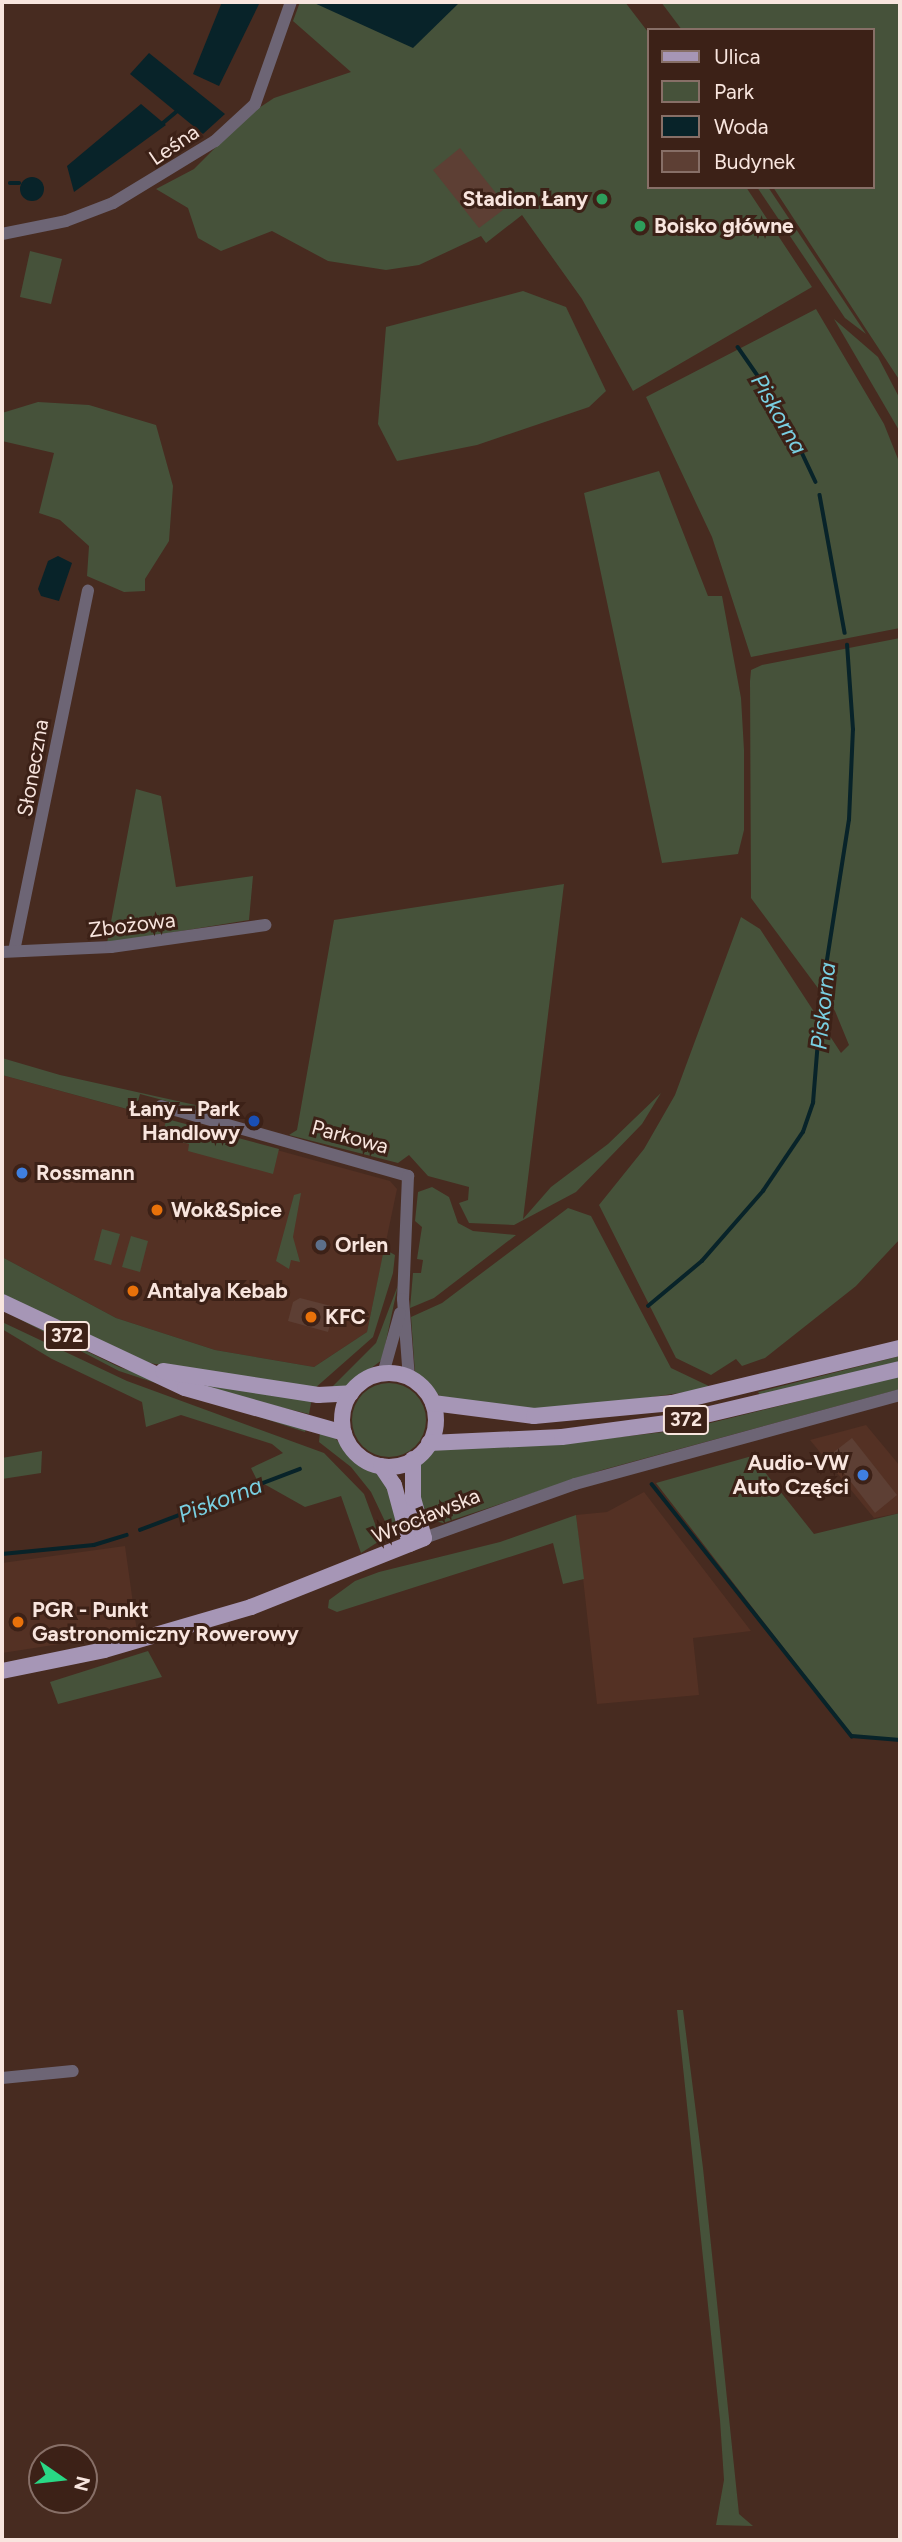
<!DOCTYPE html>
<html>
<head>
<meta charset="utf-8">
<style>
	body { margin:0 }
	#map { position:relative; width:902px; height:2542px; overflow:hidden; background:#472b20; font-family:Figtree,sans-serif }
	div>[style] { position:absolute }
	.built>* { inset:0; background:#543124 }
	.green>* { inset:0; background:#46523a }
	.round { border-radius:50% }
	.water>* { inset:0; background:#082329 }
	.stream>* { height:3.5px; margin:-1.75px; padding:0 1.75px; transform-origin:1.75px; border-radius:1.75px; background:#082329 }
	.building>* { inset:0; background:#5d3f34 }
	.minor>* { height:12px; margin:-6px; padding:0 6px; transform-origin:6px; border-radius:6px; background:#6d6575 }
	.major>* { height:16px; margin:-8px; padding:0 8px; transform-origin:8px; border-radius:8px; background:#a696b6 }
	.major>.ring { margin:-8px; padding:0; box-sizing:content-box; background:none; border:16px solid #a696b6; border-radius:50% }
	.dots>* { width:19px; height:19px; translate:-50% -50%; box-sizing:border-box; border:4px solid #3c2117; border-radius:50% }
	span { translate:-50% -50%; white-space:nowrap; text-align:center; line-height:1.15; -webkit-text-stroke:6px #3c2117; paint-order:stroke }
	.shield-label span { padding:2px 5px; background:#3c2117; border:2px solid; border-radius:5px; -webkit-text-stroke-width:0 }
	.shield-label { font-size:19px; color:#f8e5de; font-weight:700 }
	.street-label { font-size:21px; color:#f8e5de }
	.poi-label { font-size:21px; color:#f8e5de; font-weight:700 }
	.right { translate:-100% -50%; text-align:right }
	.left { translate:0 -50%; text-align:left }
	.water-label { font-size:23px; color:#79cfe1; font-style:italic }
	.frame { position:absolute; inset:0; border:4px solid #f8e5de; pointer-events:none }
	.legend { position:absolute; left:647px; top:28px; width:228px; height:161px; box-sizing:border-box; background:#3c2117; border:2px solid #876f67; margin:0; padding:9px 12px; list-style:none; font-size:21px; color:#f8e5de }
	.legend li { display:flex; align-items:center; gap:14px; height:35px }
	.legend b { width:35px; border:2px solid #876f67 }
	.north { position:absolute; left:28px; top:2444px; width:70px; height:70px; box-sizing:border-box; background:#3c2117; border:2px solid #876f67; border-radius:50%; rotate:104deg; font-size:19px; font-weight:700; line-height:28px; text-align:center; color:#f8e5de }
	.north::after { content:''; display:block; margin:auto; width:24px; height:32px; background:#29d885; clip-path:polygon(50% 0,100% 100%,50% 72%,0 100%) }
</style>
</head>
<body>
<div id="map">
	<div class="built">
		<div style="clip-path:polygon(2px 1075px,390px 1181px,397px 1189px,367px 1332px,314px 1367px,215px 1350px,116px 1318px,2px 1257px)"></div>
		<div style="clip-path:polygon(866px 1425px,900px 1466px,900px 1513px,874px 1518px,810px 1440px)"></div>
		<div style="clip-path:polygon(644px 1492px,751px 1631px,693px 1638px,699px 1695px,597px 1704px,576px 1515px,607px 1512px)"></div>
		<div style="clip-path:polygon(125px 1546px,137px 1632px,2px 1653px,2px 1563px)"></div>
	</div>
	<div class="green">
		<div style="clip-path:polygon(300px 2px,625px 2px,648px 32px,648px 187px,746px 187px,812px 287px,633px 391px,582px 299px,522px 215px,486px 243px,481px 236px,419px 265px,386px 270px,328px 261px,272px 231px,221px 251px,198px 238px,188px 208px,156px 189px,194px 169px,247px 116px,274px 98px,351px 72px,293px 21px)"></div>
		<div style="clip-path:polygon(661px 2px,900px 2px,900px 381px,773px 187px,872px 187px,872px 30px,682px 30px)"></div>
		<div style="clip-path:polygon(757px 187px,768px 187px,866px 334px,845px 318px)"></div>
		<div style="clip-path:polygon(30px 251px,62px 259px,51px 304px,20px 297px)"></div>
		<div style="clip-path:polygon(523px 291px,566px 307px,606px 391px,589px 407px,477px 445px,397px 461px,378px 424px,386px 327px)"></div>
		<div style="clip-path:polygon(816px 309px,884px 424px,900px 464px,900px 628px,751px 657px,712px 537px,646px 397px)"></div>
		<div style="clip-path:polygon(834px 319px,878px 357px,900px 399px,900px 432px)"></div>
		<div style="clip-path:polygon(38px 402px,89px 405px,156px 425px,173px 486px,169px 541px,145px 579px,145px 591px,124px 592px,87px 576px,89px 546px,60px 520px,39px 513px,54px 453px,2px 441px,2px 413px)"></div>
		<div style="clip-path:polygon(659px 471px,708px 596px,722px 596px,741px 698px,744px 750px,744px 830px,738px 854px,662px 863px,584px 493px)"></div>
		<div style="clip-path:polygon(900px 638px,900px 1239px,856px 1286px,765px 1358px,742px 1366px,736px 1359px,711px 1375px,676px 1358px,599px 1205px,644px 1149px,675px 1095px,741px 917px,760px 929px,841px 1053px,849px 1045px,835px 1011px,751px 898px,750px 681px,751px 670px,762px 665px)"></div>
		<div style="clip-path:polygon(136px 789px,161px 796px,176px 887px,253px 876px,249px 920px,107px 943px)"></div>
		<div style="clip-path:polygon(564px 884px,523px 1219px,551px 1187px,608px 1144px,661px 1093px,642px 1124px,576px 1192px,514px 1225px,469px 1223px,459px 1203px,468px 1200px,469px 1187px,428px 1176px,409px 1155px,398px 1163px,289px 1135px,297px 1130px,334px 920px)"></div>
		<div style="clip-path:polygon(2px 1058px,60px 1075px,227px 1112px,226px 1117px,140px 1094px,137px 1105px,149px 1115px,2px 1075px)"></div>
		<div style="clip-path:polygon(167px 1119px,279px 1149px,273px 1174px,188px 1151px,189px 1144px,161px 1136px)"></div>
		<div style="clip-path:polygon(432px 1187px,449px 1197px,458px 1223px,473px 1231px,516px 1235px,434px 1298px,410px 1308px,413px 1273px,421px 1273px,423px 1260px,417px 1259px,422px 1227px,415px 1221px,418px 1192px)"></div>
		<div style="clip-path:polygon(301px 1193px,293px 1237px,300px 1262px,291px 1260px,289px 1269px,276px 1261px,294px 1195px)"></div>
		<div style="clip-path:polygon(568px 1208px,591px 1216px,671px 1368px,713px 1388px,585px 1407px,512px 1410px,444px 1400px,415px 1373px,411px 1317px,442px 1303px)"></div>
		<div style="clip-path:polygon(102px 1229px,120px 1234px,111px 1265px,94px 1260px)"></div>
		<div style="clip-path:polygon(131px 1236px,148px 1241px,140px 1272px,122px 1267px)"></div>
		<div style="clip-path:polygon(384px 1249px,395px 1255px,393px 1273px,373px 1337px,314px 1389px,149px 1363px,2px 1295px,2px 1257px,116px 1318px,215px 1350px,314px 1367px,367px 1332px)"></div>
		<div style="clip-path:polygon(398px 1285px,382px 1360px,347px 1386px,327px 1392px,376px 1343px)"></div>
		<div style="clip-path:polygon(2px 1310px,119px 1367px,306px 1428px,305px 1432px,119px 1371px)"></div>
		<div style="clip-path:polygon(2px 1322px,127px 1381px,324px 1453px,364px 1494px,381px 1540px,361px 1553px,341px 1496px,305px 1507px,257px 1480px,251px 1468px,283px 1453px,272px 1444px,181px 1415px,146px 1427px,142px 1402px,52px 1359px,2px 1329px)"></div>
		<div style="clip-path:polygon(900px 1356px,900px 1361px,878px 1367px,761px 1397px,758px 1392px)"></div>
		<div style="clip-path:polygon(900px 1376px,900px 1389px,602px 1470px,443px 1523px,428px 1519px,420px 1510px,420px 1464px,435px 1449px,566px 1443px,682px 1430px)"></div>
		<div style="clip-path:polygon(190px 1380px,312px 1398px,309px 1414px,192px 1386px)"></div>
		<div class="round" style="left:352px;top:1383px;width:74px;height:74px"></div>
		<div style="clip-path:polygon(320px 1432px,335px 1438px,358px 1464px,385px 1478px,398px 1524px,392px 1536px,371px 1492px,351px 1467px,319px 1442px)"></div>
		<div style="clip-path:polygon(42px 1451px,41px 1473px,2px 1479px,2px 1458px)"></div>
		<div style="clip-path:polygon(752px 1456px,814px 1534px,900px 1513px,900px 1740px,852px 1736px,656px 1483px)"></div>
		<div style="clip-path:polygon(576px 1515px,584px 1579px,563px 1584px,553px 1543px,337px 1612px,328px 1608px,329px 1600px,355px 1581px,379px 1572px,500px 1542px)"></div>
		<div style="clip-path:polygon(148px 1651px,162px 1677px,58px 1704px,50px 1682px)"></div>
		<div style="clip-path:polygon(677px 2010px,683px 2010px,703px 2168px,739px 2514px,753px 2526px,716px 2525px,724px 2480px,720px 2420px)"></div>
	</div>
	<div class="water">
		<div style="clip-path:polygon(222px 2px,260px 2px,219px 86px,193px 74px)"></div>
		<div style="clip-path:polygon(312px 2px,460px 2px,413px 48px)"></div>
		<div style="clip-path:polygon(149px 53px,225px 114px,203px 134px,130px 74px)"></div>
		<div style="clip-path:polygon(141px 104px,166px 125px,74px 192px,67px 166px)"></div>
		<div class="round" style="left:20px;top:177px;width:24px;height:24px"></div>
		<div style="clip-path:polygon(58px 556px,72px 563px,59px 601px,41px 596px,38px 589px,48px 561px)"></div>
	</div>
	<div class="stream">
		<div style="left:163px;top:123px;width:17px;rotate:-40deg"></div>
		<div style="left:10px;top:183px;width:9px"></div>
		<div style="left:738px;top:347px;width:79px;rotate:55.3deg"></div>
		<div style="left:783px;top:412px;width:77px;rotate:64.8deg"></div>
		<div style="left:820px;top:495px;width:140px;rotate:79.7deg"></div>
		<div style="left:648px;top:1306px;width:70px;rotate:-39.8deg"></div>
		<div style="left:702px;top:1261px;width:93px;rotate:-48.9deg"></div>
		<div style="left:763px;top:1191px;width:71px;rotate:-55.9deg"></div>
		<div style="left:803px;top:1132px;width:31px;rotate:-71deg"></div>
		<div style="left:813px;top:1103px;width:111px;rotate:-85.4deg"></div>
		<div style="left:822px;top:992px;width:174px;rotate:-81.1deg"></div>
		<div style="left:849px;top:820px;width:90px;rotate:-87.5deg"></div>
		<div style="left:853px;top:730px;width:85px;rotate:-94deg"></div>
		<div style="left:652px;top:1484px;width:322px;rotate:51.6deg"></div>
		<div style="left:852px;top:1736px;width:48px;rotate:4.8deg"></div>
		<div style="left:140px;top:1530px;width:171px;rotate:-20.9deg"></div>
		<div style="left:2px;top:1554px;width:92px;rotate:-5.6deg"></div>
		<div style="left:94px;top:1545px;width:34px;rotate:-17deg"></div>
	</div>
	<div class="building">
		<div style="clip-path:polygon(460px 148px,507px 207px,479px 228px,433px 170px)"></div>
		<div style="clip-path:polygon(300px 1298px,335px 1307px,328px 1332px,288px 1321px,293px 1302px)"></div>
		<div style="clip-path:polygon(852px 1438px,897px 1495px,875px 1513px,830px 1455px)"></div>
	</div>
	<div class="minor">
		<div style="left:2px;top:234px;width:65px;rotate:-11.5deg"></div>
		<div style="left:66px;top:221px;width:50px;rotate:-21deg"></div>
		<div style="left:113px;top:203px;width:119px;rotate:-31.3deg"></div>
		<div style="left:215px;top:141px;width:54px;rotate:-42.8deg"></div>
		<div style="left:255px;top:104px;width:108px;rotate:-70.6deg"></div>
		<div style="left:14px;top:951px;width:368px;rotate:-78.4deg"></div>
		<div style="left:2px;top:952px;width:109px;rotate:-2.6deg"></div>
		<div style="left:111px;top:947px;width:156px;rotate:-8.1deg"></div>
		<div style="left:161px;top:1106px;width:257px;rotate:15.8deg"></div>
		<div style="left:408px;top:1176px;width:123px;rotate:92.3deg"></div>
		<div style="left:403px;top:1299px;width:79px;rotate:85.7deg"></div>
		<div style="left:383px;top:1374px;width:63px;rotate:-74.4deg"></div>
		<div style="left:424px;top:1538px;width:160px;rotate:-19.7deg"></div>
		<div style="left:575px;top:1484px;width:337px;rotate:-15.3deg"></div>
		<div style="left:2px;top:2078px;width:71px;rotate:-5.6deg"></div>
	</div>
	<div class="major">
		<div style="left:2px;top:1302px;width:202px;rotate:25.2deg"></div>
		<div style="left:185px;top:1388px;width:165px;rotate:15.8deg"></div>
		<div style="left:163px;top:1371px;width:157px;rotate:8.8deg"></div>
		<div style="left:318px;top:1395px;width:33px;rotate:-3deg"></div>
		<div class="ring" style="left:342px;top:1373px;width:78px;height:78px"></div>
		<div style="left:433px;top:1403px;width:102px;rotate:7.3deg"></div>
		<div style="left:534px;top:1416px;width:139px;rotate:-5.4deg"></div>
		<div style="left:672px;top:1403px;width:235px;rotate:-13.6deg"></div>
		<div style="left:429px;top:1443px;width:133px;rotate:-2.6deg"></div>
		<div style="left:562px;top:1437px;width:119px;rotate:-7.7deg"></div>
		<div style="left:680px;top:1421px;width:226px;rotate:-13.3deg"></div>
		<div style="left:381px;top:1466px;width:23px;rotate:56deg"></div>
		<div style="left:394px;top:1485px;width:61px;rotate:74.8deg"></div>
		<div style="left:2px;top:1671px;width:104px;rotate:-11.6deg"></div>
		<div style="left:104px;top:1650px;width:153px;rotate:-16.3deg"></div>
		<div style="left:251px;top:1607px;width:186px;rotate:-21.7deg"></div>
		<div style="left:424px;top:1538px;width:41px;rotate:-105.4deg"></div>
		<div style="left:413px;top:1498px;width:39px;rotate:-90deg"></div>
	</div>
	<div class="dots">
		<div style="left:602px;top:199px;background:#2e9e5b"></div>
		<div style="left:640px;top:226px;background:#2e9e5b"></div>
		<div style="left:254px;top:1121px;background:#1a4fb4"></div>
		<div style="left:22px;top:1173px;background:#3f7fe0"></div>
		<div style="left:157px;top:1210px;background:#e8710a"></div>
		<div style="left:321px;top:1245px;background:#5c6f8a"></div>
		<div style="left:133px;top:1291px;background:#e8710a"></div>
		<div style="left:311px;top:1317px;background:#e8710a"></div>
		<div style="left:863px;top:1475px;background:#3f7fe0"></div>
		<div style="left:18px;top:1622px;background:#e8710a"></div>
	</div>
	<div class="shield-label">
		<span style="left:67px;top:1336px">372</span>
		<span style="left:686px;top:1420px">372</span>
	</div>
	<div class="street-label">
		<span style="left:174px;top:145px;rotate:-34deg">Leśna</span>
		<span style="left:33px;top:768px;rotate:-80deg">Słoneczna</span>
		<span style="left:132px;top:925px;rotate:-7deg">Zbożowa</span>
		<span style="left:350px;top:1137px;rotate:15deg">Parkowa</span>
		<span style="left:426px;top:1516px;rotate:-22deg">Wrocławska</span>
	</div>
	<div class="poi-label">
		<span class="right" style="left:588px;top:199px">Stadion Łany</span>
		<span class="left" style="left:654px;top:226px">Boisko główne</span>
		<span class="right" style="left:240px;top:1121px">Łany – Park<br>Handlowy</span>
		<span class="left" style="left:36px;top:1173px">Rossmann</span>
		<span class="left" style="left:171px;top:1210px">Wok&amp;Spice</span>
		<span class="left" style="left:335px;top:1245px">Orlen</span>
		<span class="left" style="left:147px;top:1291px">Antalya Kebab</span>
		<span class="left" style="left:325px;top:1317px">KFC</span>
		<span class="right" style="left:849px;top:1475px">Audio-VW<br>Auto Części</span>
		<span class="left" style="left:32px;top:1622px">PGR - Punkt<br>Gastronomiczny Rowerowy</span>
	</div>
	<div class="water-label">
		<span style="left:779px;top:414px;rotate:60deg">Piskorna</span>
		<span style="left:823px;top:1006px;rotate:-84deg">Piskorna</span>
		<span style="left:220px;top:1500px;rotate:-21deg">Piskorna</span>
	</div>
	<div class="frame"></div>
	<ul class="legend">
	<li><b style="height:9px;background:#a696b6"></b>Ulica</li>
	<li><b style="height:19px;background:#46523a"></b>Park</li>
	<li><b style="height:19px;background:#082329"></b>Woda</li>
	<li><b style="height:19px;background:#5d3f34"></b>Budynek</li>
	</ul>
	<div class="north">N</div>
</div>
</body>
</html>
